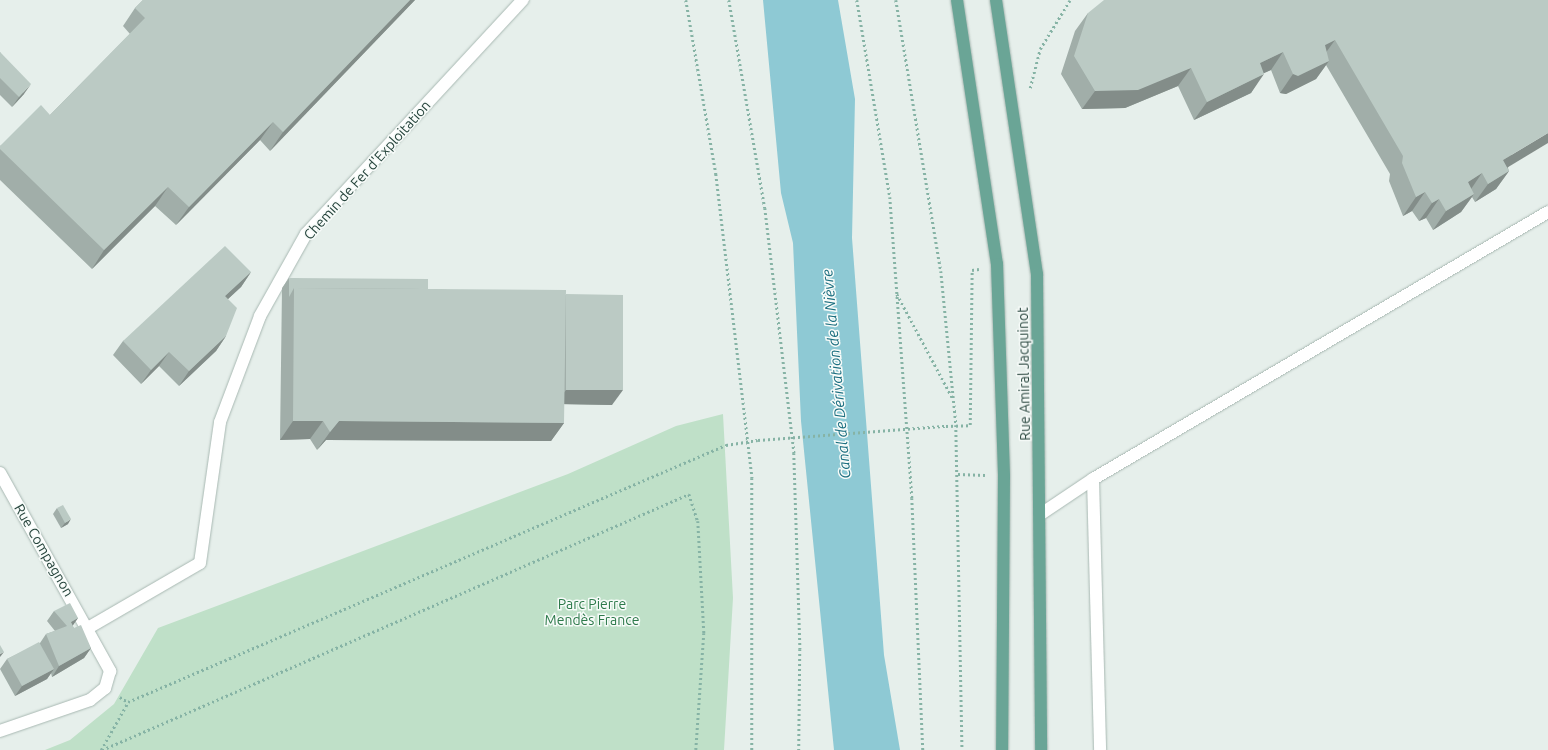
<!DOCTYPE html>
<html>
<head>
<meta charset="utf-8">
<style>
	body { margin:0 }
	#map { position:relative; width:1548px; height:750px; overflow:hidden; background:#e6efeb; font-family:Ubuntu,sans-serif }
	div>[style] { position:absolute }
	.green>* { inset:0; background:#bfe0c8 }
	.water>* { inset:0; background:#8ec9d4 }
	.path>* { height:2.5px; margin-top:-1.25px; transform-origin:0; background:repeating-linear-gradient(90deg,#86b3a5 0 2px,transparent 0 5px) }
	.roads { filter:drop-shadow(0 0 1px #a8b8b2) drop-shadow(0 0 1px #a8b8b2) }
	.minor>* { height:12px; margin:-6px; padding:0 6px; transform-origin:6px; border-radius:6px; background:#fff }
	.major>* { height:12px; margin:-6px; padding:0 6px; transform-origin:6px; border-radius:6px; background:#6aa596 }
	.path-bridge>* { height:2.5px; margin-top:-1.25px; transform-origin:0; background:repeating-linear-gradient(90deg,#86b3a5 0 2px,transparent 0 5px) }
	.wall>* { inset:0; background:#a1aea9 }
	.shaded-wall>* { inset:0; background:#838d89 }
	.building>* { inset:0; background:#bbcac4 }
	span { translate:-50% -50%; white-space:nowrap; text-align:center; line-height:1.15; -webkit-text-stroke:3px #f7fbf9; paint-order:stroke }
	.street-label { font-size:14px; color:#24423a }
	.park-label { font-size:14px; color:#2d7a4b }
	.water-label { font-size:15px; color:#1c6f80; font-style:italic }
</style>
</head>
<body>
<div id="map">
	<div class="green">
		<div style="clip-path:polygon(723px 414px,733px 598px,724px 750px,45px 750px,70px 740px,114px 704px,158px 628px,568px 474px,676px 426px)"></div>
	</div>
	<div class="water">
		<div style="clip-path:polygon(763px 0,838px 0,855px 99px,852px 238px,884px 655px,900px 750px,834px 750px,801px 421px,793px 243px,781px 193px)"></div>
	</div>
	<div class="path">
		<div style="left:686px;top:0;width:177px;rotate:80.2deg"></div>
		<div style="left:716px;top:174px;width:306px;rotate:83.2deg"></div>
		<div style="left:752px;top:478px;width:272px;rotate:90deg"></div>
		<div style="left:729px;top:0;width:211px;rotate:80.2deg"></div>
		<div style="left:765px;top:208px;width:247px;rotate:83.2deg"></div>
		<div style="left:794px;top:453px;width:196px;rotate:88.2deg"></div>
		<div style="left:800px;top:649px;width:101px;rotate:90.6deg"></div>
		<div style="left:857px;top:0;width:200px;rotate:80.5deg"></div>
		<div style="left:890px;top:197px;width:302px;rotate:85.8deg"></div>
		<div style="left:912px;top:498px;width:252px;rotate:87.5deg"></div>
		<div style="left:896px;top:0;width:275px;rotate:80.6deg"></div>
		<div style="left:941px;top:271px;width:155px;rotate:84.4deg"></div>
		<div style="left:956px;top:425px;width:325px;rotate:88.9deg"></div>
		<div style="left:1030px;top:88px;width:40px;rotate:-75.6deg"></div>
		<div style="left:1040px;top:49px;width:57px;rotate:-58.5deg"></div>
		<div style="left:897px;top:294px;width:119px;rotate:61.9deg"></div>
		<div style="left:946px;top:426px;width:24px;rotate:-2deg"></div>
		<div style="left:970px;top:425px;width:155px;rotate:-89.3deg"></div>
		<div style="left:972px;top:270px;width:7px;rotate:-8deg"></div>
		<div style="left:958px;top:474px;width:27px;rotate:2deg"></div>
		<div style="left:120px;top:697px;width:9px;rotate:32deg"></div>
		<div style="left:101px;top:750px;width:55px;rotate:-60.6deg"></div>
		<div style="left:128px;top:702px;width:651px;rotate:-23.26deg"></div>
		<div style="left:726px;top:445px;width:32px;rotate:-9deg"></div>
		<div style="left:102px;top:750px;width:640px;rotate:-23.56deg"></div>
		<div style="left:689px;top:494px;width:28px;rotate:72deg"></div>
		<div style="left:698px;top:521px;width:112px;rotate:86.9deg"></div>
		<div style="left:704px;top:633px;width:117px;rotate:93.9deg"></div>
	</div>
	<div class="roads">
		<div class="minor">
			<div style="left:0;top:473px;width:227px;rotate:60.9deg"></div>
			<div style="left:110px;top:671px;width:18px;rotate:106deg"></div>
			<div style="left:105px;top:688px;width:19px;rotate:141deg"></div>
			<div style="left:90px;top:700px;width:95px;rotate:161deg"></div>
			<div style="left:1093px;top:479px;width:271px;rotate:88.5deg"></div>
			<div style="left:1041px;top:514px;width:63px;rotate:-33.9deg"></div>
			<div style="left:1093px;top:479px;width:528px;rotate:-30.4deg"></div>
			<div style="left:88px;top:628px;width:129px;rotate:-30.1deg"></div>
			<div style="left:200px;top:563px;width:142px;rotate:-81.9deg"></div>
			<div style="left:220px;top:422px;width:113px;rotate:-69.3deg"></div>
			<div style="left:260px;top:316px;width:94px;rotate:-60.7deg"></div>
			<div style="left:306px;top:234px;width:319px;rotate:-47.2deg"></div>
		</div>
		<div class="major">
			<div style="left:957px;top:0;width:267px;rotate:81.4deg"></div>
			<div style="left:997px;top:264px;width:212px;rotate:88.1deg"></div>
			<div style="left:1004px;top:476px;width:274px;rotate:90.4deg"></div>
			<div style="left:996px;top:0;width:277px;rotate:81.5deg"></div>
			<div style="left:1037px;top:274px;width:476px;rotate:89.5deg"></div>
		</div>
	</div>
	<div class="path-bridge">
		<div style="left:758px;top:440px;width:189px;rotate:-4.3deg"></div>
	</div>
	<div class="wall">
		<div style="clip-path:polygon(143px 0,415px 0,270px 151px,260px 140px,176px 225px,155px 206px,92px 269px,0 180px,0 146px,50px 115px,130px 34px,123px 26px,135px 8px)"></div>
		<div style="clip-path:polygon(1548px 0,1508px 168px,1509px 171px,1496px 189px,1475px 202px,1472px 197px,1461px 212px,1433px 230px,1426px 218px,1419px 221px,1412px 211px,1403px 216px,1389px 181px,1390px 174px,1326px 65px,1316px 79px,1286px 94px,1280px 93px,1271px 70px,1263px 73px,1251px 93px,1194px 120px,1178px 86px,1125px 108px,1082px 109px,1061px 74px,1075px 31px,1088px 13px)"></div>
		<div style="clip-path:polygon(0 52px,24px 94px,12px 107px,0 95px)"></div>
		<div style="clip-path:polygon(251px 272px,241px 287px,228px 299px,226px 336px,216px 351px,179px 386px,159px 366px,141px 384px,113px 355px,123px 341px)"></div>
		<div style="clip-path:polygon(289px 278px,428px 289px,566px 295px,612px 405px,564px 404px,564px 423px,551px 441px,326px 440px,317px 450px,310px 439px,280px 440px,282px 288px)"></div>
		<div style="clip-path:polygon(57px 508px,68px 524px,61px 528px,53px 514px)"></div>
		<div style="clip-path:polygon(54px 611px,78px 618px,72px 626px,74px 628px,91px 648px,84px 658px,52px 677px,51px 673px,47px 679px,15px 696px,0 669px,7px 659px,40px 643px,46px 634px,55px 631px,47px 621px)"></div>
	</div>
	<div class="shaded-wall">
		<div style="clip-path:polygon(410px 0,415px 0,270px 151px,283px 132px)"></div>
		<div style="clip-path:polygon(1335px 40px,1322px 58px,1325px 45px)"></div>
		<div style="clip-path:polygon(1283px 52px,1271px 70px,1247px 81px,1260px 63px)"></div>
		<div style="clip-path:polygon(1329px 61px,1316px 79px,1286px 94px,1280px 93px,1293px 74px)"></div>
		<div style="clip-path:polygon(1191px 68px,1178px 86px,1125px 108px,1082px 109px,1095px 91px)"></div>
		<div style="clip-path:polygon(1264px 74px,1251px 93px,1194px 120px,1207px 102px)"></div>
		<div style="clip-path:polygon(31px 84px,24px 94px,12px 107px,19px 97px)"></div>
		<div style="clip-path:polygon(273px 122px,260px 140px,176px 225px,189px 207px)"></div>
		<div style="clip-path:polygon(1548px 133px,1548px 143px,1490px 178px,1503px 160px)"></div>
		<div style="clip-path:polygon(1509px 171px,1496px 189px,1475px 202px,1488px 184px)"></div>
		<div style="clip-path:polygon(1482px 173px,1469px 192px,1468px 182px)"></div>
		<div style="clip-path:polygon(168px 187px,155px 206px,92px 269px,104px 250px)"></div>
		<div style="clip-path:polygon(1425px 192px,1412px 211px,1403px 216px,1416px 197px)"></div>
		<div style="clip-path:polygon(1474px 194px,1461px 212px,1433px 230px,1446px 211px)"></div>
		<div style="clip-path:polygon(1439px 199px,1426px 218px,1419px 221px,1432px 203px)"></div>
		<div style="clip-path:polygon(251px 272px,241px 287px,215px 311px,225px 296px)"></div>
		<div style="clip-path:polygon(226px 336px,216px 351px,179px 386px,189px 371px)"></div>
		<div style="clip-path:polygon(169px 352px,159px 366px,141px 384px,151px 370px)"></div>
		<div style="clip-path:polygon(566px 390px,623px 390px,612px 405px,555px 404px)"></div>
		<div style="clip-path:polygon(293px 421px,323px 421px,310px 439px,280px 440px)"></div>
		<div style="clip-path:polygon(339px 421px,564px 423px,551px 441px,326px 440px,317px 450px,330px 432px)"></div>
		<div style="clip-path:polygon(71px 519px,68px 524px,61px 528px,65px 523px)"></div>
		<div style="clip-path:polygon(78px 618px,71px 628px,71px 622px)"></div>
		<div style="clip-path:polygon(91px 648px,84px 658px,52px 677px,59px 666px)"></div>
		<div style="clip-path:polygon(4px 652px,0 657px,0 654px)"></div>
		<div style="clip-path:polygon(54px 669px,47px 679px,15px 696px,22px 686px)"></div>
	</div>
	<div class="building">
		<div style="clip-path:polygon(143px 0,410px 0,283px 132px,273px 122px,189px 207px,168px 187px,104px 250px,0 149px,0 146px,41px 105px,50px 115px,145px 18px,135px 8px)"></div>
		<div style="clip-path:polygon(1104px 0,1548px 0,1548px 133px,1503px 160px,1509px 171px,1488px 184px,1482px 173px,1468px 182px,1474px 194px,1446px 211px,1439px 199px,1432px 203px,1425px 192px,1416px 197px,1402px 163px,1403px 156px,1335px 40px,1325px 45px,1329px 61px,1298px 76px,1293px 74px,1283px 52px,1260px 63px,1264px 74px,1207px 102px,1191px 68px,1138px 90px,1095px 91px,1074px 56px,1088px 13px)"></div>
		<div style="clip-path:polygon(0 52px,31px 84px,19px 97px,0 78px)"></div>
		<div style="clip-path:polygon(225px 246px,251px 272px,225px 296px,237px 308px,226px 336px,189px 371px,169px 352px,151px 370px,123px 341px)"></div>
		<div style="clip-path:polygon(289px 278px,428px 279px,428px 289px,294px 288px,289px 297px)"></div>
		<div style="clip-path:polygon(294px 288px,566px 290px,564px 423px,339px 421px,330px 432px,323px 421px,293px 421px)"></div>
		<div style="clip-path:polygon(566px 294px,623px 295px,623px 390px,566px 390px)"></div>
		<div style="clip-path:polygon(63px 505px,71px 519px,65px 523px,57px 508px)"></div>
		<div style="clip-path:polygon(70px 603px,78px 618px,71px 622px,74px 628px,81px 625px,91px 648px,59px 666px,46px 634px,67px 626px,54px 611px)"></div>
		<div style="clip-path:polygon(39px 642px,54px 669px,22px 686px,7px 659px)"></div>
		<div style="clip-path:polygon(0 645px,4px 652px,0 654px)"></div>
	</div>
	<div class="street-label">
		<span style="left:367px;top:170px;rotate:-48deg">Chemin de Fer d'Exploitation</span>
		<span style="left:1024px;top:374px;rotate:-91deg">Rue Amiral Jacquinot</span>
		<span style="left:44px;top:550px;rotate:60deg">Rue Compagnon</span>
	</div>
	<div class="park-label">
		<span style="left:592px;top:612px">Parc Pierre<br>Mendès France</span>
	</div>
	<div class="water-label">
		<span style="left:836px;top:374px;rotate:-95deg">Canal de Dérivation de la Nièvre</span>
	</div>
</div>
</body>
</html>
